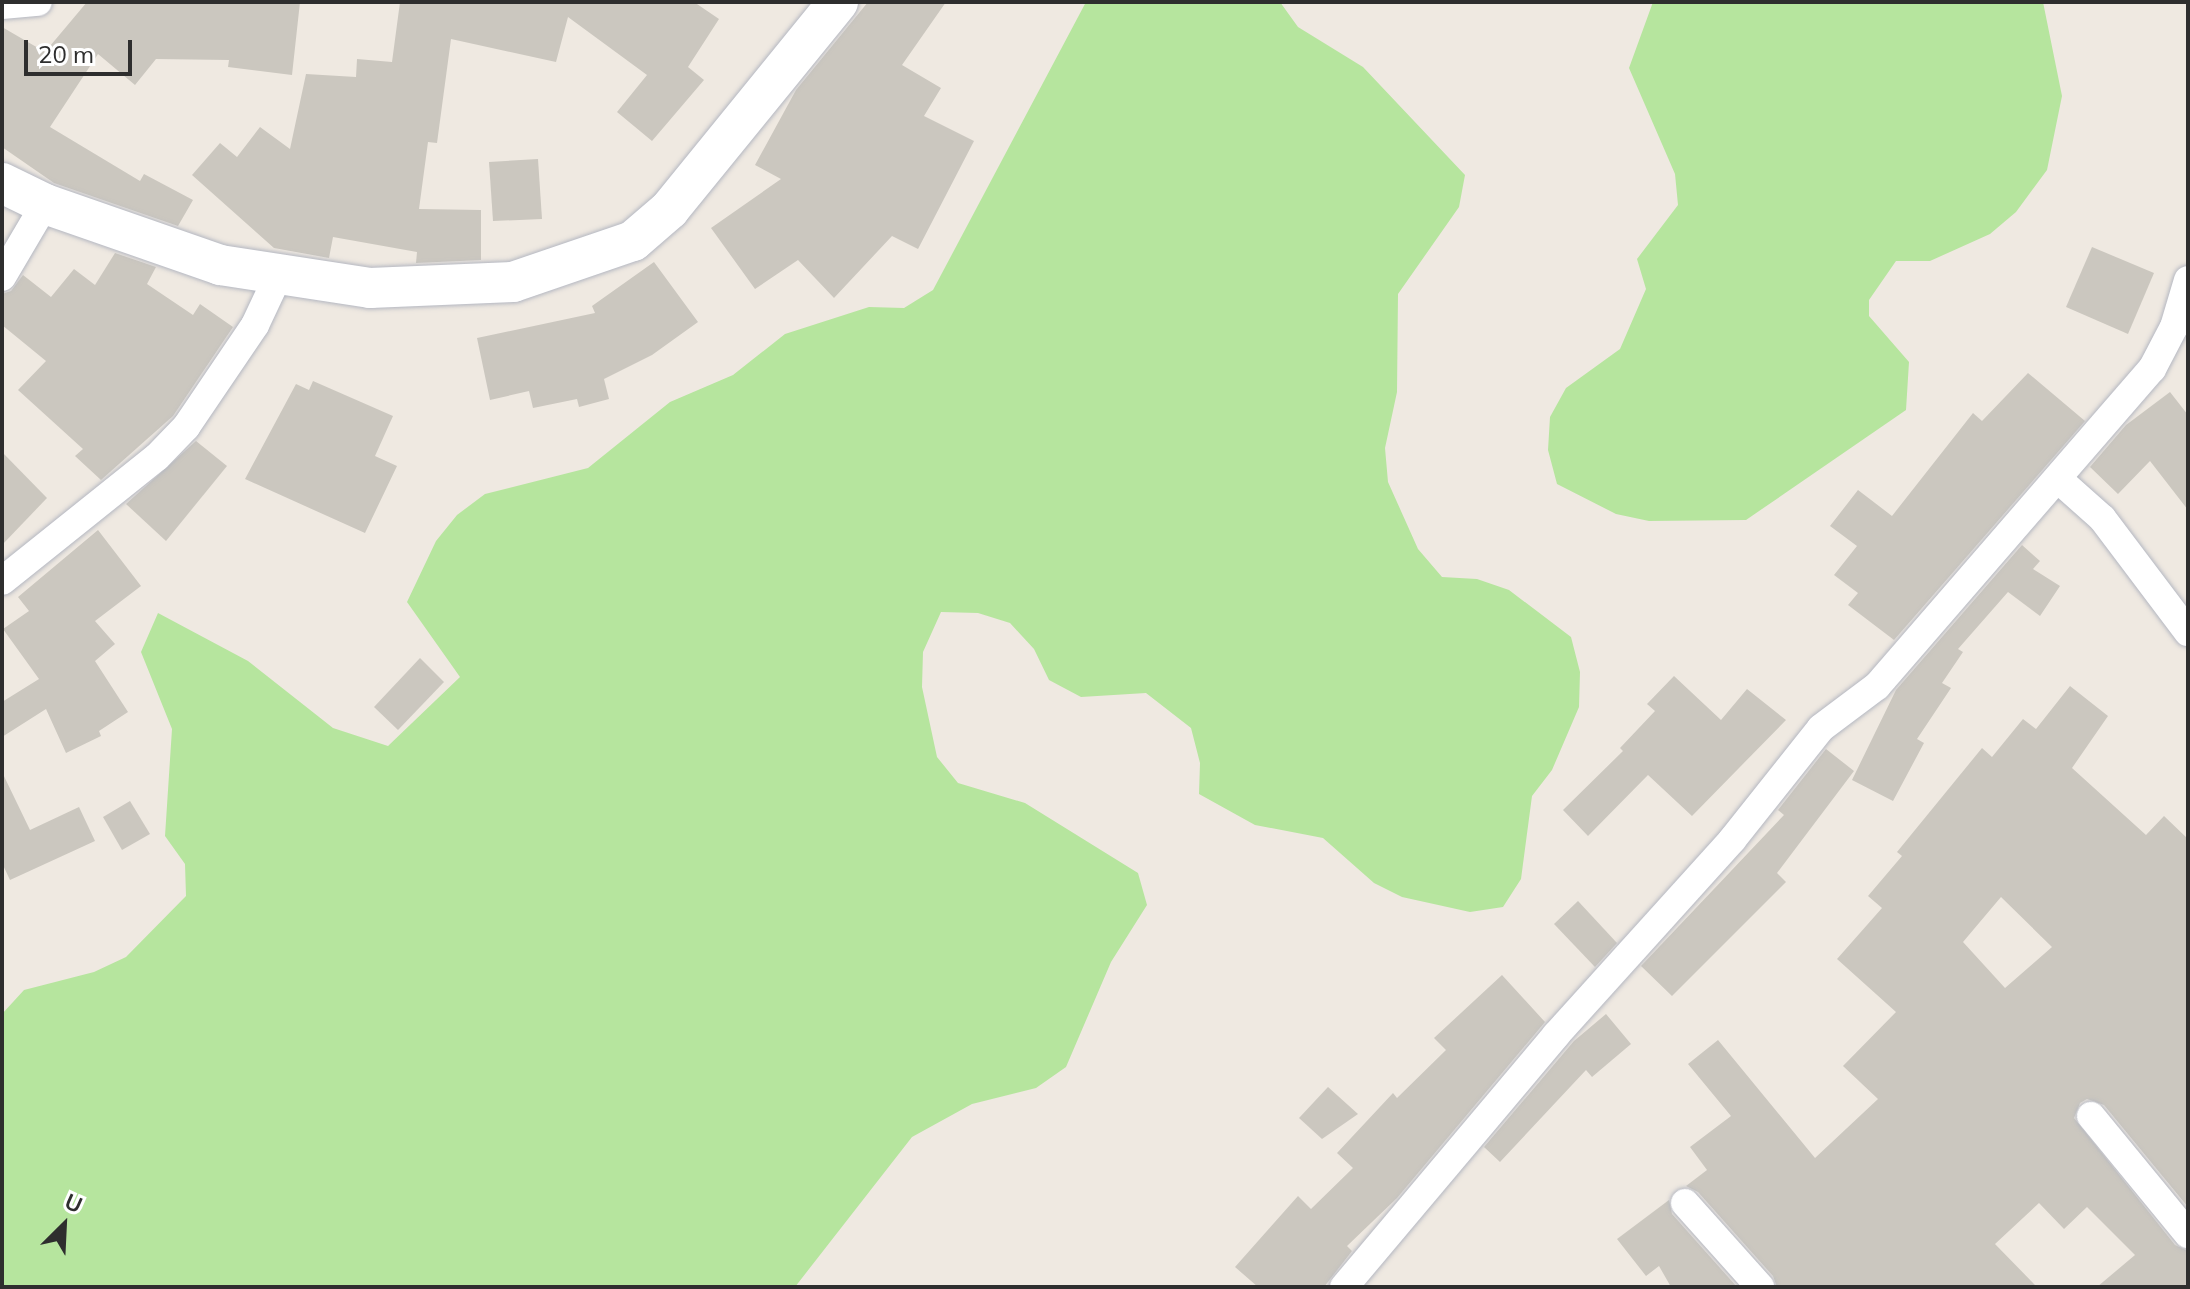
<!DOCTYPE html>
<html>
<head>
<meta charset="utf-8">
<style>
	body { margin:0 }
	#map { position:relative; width:2190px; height:1289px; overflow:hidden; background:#efe9e1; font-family:Mulish,sans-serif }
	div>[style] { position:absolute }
	.green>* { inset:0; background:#b6e59e }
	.building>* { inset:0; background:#cbc7bf }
	.roads { filter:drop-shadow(0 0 2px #b4b7c1) drop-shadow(0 0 2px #b4b7c1) }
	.minor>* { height:28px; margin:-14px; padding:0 14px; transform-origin:14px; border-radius:14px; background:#fff }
	.secondary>* { height:40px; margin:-20px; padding:0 20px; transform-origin:20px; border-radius:20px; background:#fff }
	span { translate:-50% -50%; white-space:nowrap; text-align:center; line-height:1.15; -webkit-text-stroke:8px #fff; paint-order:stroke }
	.frame { position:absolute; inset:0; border:4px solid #2e2e2e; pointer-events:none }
	.north { position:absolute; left:24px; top:1185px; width:80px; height:80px; -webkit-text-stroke:6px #fff; paint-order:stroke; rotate:24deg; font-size:22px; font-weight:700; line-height:32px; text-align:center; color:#2e2e2e }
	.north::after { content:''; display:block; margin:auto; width:28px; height:36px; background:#2e2e2e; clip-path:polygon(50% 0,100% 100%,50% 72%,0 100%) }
	.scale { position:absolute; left:24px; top:40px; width:108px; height:36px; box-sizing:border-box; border:4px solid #2e2e2e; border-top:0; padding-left:10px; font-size:24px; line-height:28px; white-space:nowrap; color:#2e2e2e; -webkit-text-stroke:6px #fff; paint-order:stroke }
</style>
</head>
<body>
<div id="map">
	<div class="green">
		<div style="clip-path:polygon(1086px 2px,1280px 2px,1298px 27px,1363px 67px,1465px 175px,1459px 207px,1398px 294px,1397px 392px,1385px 448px,1388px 482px,1418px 549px,1442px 577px,1477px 579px,1509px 590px,1571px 637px,1580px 672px,1579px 707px,1552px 770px,1532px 796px,1521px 879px,1503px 907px,1470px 912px,1402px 897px,1374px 883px,1323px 838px,1255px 825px,1199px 794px,1200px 763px,1191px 728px,1146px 693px,1081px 697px,1049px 680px,1034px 649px,1010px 623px,978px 613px,941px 612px,923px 652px,922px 687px,937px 757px,958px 783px,1025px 803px,1138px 873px,1147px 905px,1111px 962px,1066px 1067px,1036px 1088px,972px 1104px,912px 1137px,795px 1287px,2px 1287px,2px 1014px,24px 990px,94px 972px,126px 957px,186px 896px,185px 864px,165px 836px,172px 729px,141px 652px,158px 613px,248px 661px,333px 728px,388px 746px,460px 677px,407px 602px,436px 541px,457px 515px,485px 494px,588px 468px,670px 402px,733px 375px,785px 334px,869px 307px,904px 308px,933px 290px)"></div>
		<div style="clip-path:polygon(1653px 2px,2043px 2px,2062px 96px,2047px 170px,2016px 212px,1990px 234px,1930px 261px,1896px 261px,1869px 300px,1869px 316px,1909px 362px,1906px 410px,1746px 520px,1649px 521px,1616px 514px,1557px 484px,1548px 450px,1550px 417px,1566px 388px,1620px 349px,1646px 289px,1637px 259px,1678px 205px,1675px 174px,1629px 68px)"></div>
	</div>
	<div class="building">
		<div style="clip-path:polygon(87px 2px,300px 2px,292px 75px,228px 67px,229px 60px,156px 59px,135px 85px,98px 54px,50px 127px,140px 181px,144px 174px,193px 200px,178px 226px,54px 183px,2px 147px,2px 27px,45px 52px)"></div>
		<div style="clip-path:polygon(400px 2px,694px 2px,719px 19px,688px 67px,704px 80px,652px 141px,617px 112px,647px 75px,568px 17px,556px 62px,451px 39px,437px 143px,428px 142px,419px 209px,481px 210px,481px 260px,416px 263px,417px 252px,333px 237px,329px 258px,274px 248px,192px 175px,220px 143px,237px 157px,260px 127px,290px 149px,306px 74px,356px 77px,357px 59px,392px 62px)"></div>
		<div style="clip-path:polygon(868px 2px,946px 2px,902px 65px,941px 88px,924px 116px,974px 141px,918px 249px,892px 236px,834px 298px,798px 260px,755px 289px,711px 228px,781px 179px,755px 165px,796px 90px)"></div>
		<div style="clip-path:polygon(538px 159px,542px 219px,493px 221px,489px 162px)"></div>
		<div style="clip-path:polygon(2092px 247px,2154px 273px,2128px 334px,2066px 307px)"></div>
		<div style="clip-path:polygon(115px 253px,156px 267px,147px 284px,193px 315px,200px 304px,233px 327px,173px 416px,101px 480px,75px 456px,83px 449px,18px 390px,46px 361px,2px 325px,2px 294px,11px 291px,23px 275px,51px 297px,74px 269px,95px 285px)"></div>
		<div style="clip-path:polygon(654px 262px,698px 322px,652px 355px,604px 379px,609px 399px,579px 407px,577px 399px,533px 408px,529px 391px,490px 400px,477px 338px,595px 313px,592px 306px)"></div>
		<div style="clip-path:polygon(2028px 373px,2085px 421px,1894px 640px,1848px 605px,1858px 593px,1834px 575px,1857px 546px,1830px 526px,1858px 490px,1892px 516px,1973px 413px,1982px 421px)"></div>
		<div style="clip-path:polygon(313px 381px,393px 416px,375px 456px,397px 466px,365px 533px,245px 479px,296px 384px,309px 390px)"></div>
		<div style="clip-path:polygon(2170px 392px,2188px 415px,2188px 510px,2150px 461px,2118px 494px,2090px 467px,2126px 425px)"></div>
		<div style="clip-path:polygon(196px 441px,227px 466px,166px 541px,126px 504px)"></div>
		<div style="clip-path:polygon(2px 452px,47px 498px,2px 545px)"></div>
		<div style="clip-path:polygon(98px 530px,141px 586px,95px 621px,115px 644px,95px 661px,128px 712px,99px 731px,101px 736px,66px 753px,46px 709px,2px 737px,2px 702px,39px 679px,3px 629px,29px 611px,18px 597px)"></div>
		<div style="clip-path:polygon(2022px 545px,2040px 561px,2033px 569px,2060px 586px,2040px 616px,2008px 592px,1958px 649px,1963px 652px,1942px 683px,1951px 688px,1917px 739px,1924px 743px,1893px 801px,1852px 780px,1896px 690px)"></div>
		<div style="clip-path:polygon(420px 658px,444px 682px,398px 730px,374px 707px)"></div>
		<div style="clip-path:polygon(1674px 676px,1721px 720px,1747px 689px,1786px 720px,1692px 816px,1648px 775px,1588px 836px,1563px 810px,1623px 751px,1620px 748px,1655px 711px,1647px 704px)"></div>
		<div style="clip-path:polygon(evenodd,2070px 686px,2108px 716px,2072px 768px,2146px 835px,2164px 816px,2188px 839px,2188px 1207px,2104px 1105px,2087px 1099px,2080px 1103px,2074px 1118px,2175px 1245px,2188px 1251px,2188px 1287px,2097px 1287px,2135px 1255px,2087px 1207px,2064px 1229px,2039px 1203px,1995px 1244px,2037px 1287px,1777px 1287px,1773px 1276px,1698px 1192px,1686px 1186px,1707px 1170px,1690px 1147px,1731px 1116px,1688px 1064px,1718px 1040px,1815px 1158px,1878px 1099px,1843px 1066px,1896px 1012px,1837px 959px,1882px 908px,1868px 896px,1902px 856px,1897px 852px,1982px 748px,1992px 757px,2023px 719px,2036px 729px,2070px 686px,2001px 897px,2052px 947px,2005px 988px,1963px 942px,2001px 897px)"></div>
		<div style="clip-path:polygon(1826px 749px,1854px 771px,1777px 873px,1786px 882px,1672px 996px,1641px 966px,1784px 815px,1778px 810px)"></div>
		<div style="clip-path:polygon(2px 772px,30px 830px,79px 807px,95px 841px,10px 880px,2px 863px)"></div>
		<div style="clip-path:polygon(130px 801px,150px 834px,122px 850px,103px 817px)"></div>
		<div style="clip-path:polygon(1578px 901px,1617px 943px,1595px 967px,1554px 924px)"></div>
		<div style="clip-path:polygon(1502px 975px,1545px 1022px,1397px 1198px,1347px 1246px,1352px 1251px,1324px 1287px,1258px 1287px,1235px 1267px,1298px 1196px,1311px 1209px,1353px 1168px,1337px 1153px,1393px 1093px,1397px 1098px,1446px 1050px,1434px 1038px)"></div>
		<div style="clip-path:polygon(1606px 1014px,1631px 1044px,1592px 1077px,1586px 1070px,1500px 1162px,1484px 1147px,1574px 1041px)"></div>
		<div style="clip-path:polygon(1328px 1087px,1358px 1114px,1322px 1139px,1299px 1118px)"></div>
		<div style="clip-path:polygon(1669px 1200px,1672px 1214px,1737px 1287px,1671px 1287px,1659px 1266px,1646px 1276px,1617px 1239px)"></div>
	</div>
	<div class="roads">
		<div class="minor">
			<div style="left:2px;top:5px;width:36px;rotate:-5deg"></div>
			<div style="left:2px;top:277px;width:85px;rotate:-59.5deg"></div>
			<div style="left:2058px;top:479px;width:59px;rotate:41.6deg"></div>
			<div style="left:2102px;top:518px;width:143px;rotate:53deg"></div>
			<div style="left:2px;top:581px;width:198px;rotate:-38.7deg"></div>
			<div style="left:157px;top:457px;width:42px;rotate:-46deg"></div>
			<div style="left:186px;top:427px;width:123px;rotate:-55.9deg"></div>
			<div style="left:255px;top:325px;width:56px;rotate:-64.8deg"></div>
			<div style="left:2091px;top:1116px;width:153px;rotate:50.6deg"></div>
			<div style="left:1685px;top:1203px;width:113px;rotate:48.2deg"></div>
			<div style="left:1344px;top:1287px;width:329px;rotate:-49.9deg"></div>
			<div style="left:1556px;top:1035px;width:263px;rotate:-47.9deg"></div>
			<div style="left:1732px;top:840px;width:143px;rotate:-51.5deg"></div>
			<div style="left:1821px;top:728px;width:70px;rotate:-36.9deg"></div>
			<div style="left:1877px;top:686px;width:420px;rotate:-49.1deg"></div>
			<div style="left:2152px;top:369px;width:47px;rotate:-62.4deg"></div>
			<div style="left:2174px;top:327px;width:49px;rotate:-73.4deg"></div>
		</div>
		<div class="secondary">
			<div style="left:2px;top:183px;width:48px;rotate:26deg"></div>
			<div style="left:45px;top:204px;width:185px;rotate:19.2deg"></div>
			<div style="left:220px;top:265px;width:152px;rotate:8.7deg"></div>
			<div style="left:370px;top:288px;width:143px;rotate:-2.4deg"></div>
			<div style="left:513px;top:282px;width:127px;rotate:-18.9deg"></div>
			<div style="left:633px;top:241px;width:48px;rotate:-40.7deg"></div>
			<div style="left:669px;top:210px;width:268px;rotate:-50.9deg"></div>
		</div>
	</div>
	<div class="frame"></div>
	<div class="north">U</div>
	<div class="scale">20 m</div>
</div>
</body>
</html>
